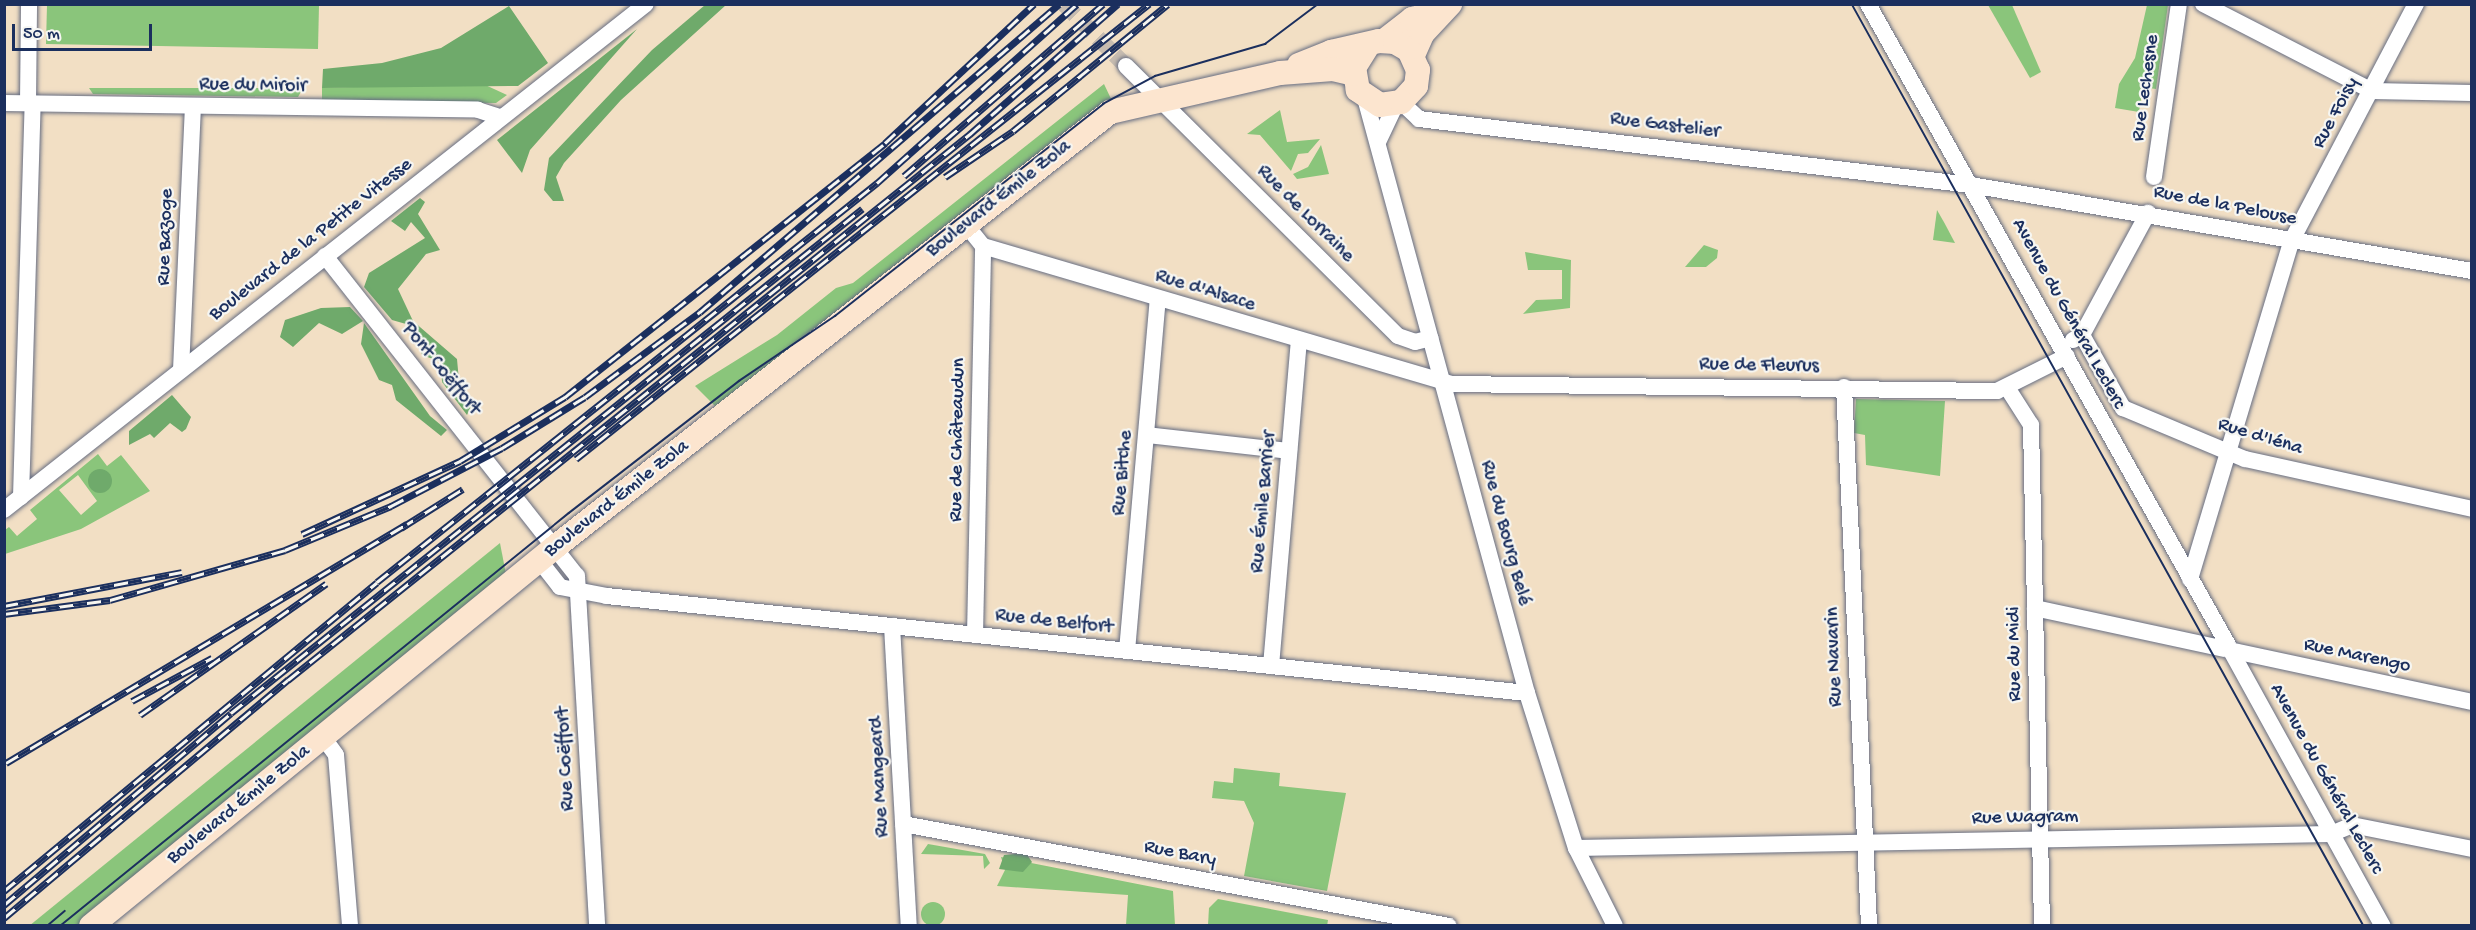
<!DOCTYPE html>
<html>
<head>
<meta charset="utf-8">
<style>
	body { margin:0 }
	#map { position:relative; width:2476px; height:930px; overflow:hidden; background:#f2dfc4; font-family:"Gochi Hand",sans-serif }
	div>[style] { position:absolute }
	.green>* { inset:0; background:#8ac57b }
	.round { border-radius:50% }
	.forest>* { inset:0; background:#6faa6b }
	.street-tunnel>* { height:16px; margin-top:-8px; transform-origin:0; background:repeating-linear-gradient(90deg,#c7bcb0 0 16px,transparent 0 24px) }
	.roads { filter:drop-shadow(0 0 2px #666d82) drop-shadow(0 0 2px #666d82) }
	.street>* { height:16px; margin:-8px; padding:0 8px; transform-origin:8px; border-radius:8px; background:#fff }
	.secondary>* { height:24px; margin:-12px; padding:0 12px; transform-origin:12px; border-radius:12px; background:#fce5cf }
	.tram>* { height:1.5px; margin:-0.75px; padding:0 0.75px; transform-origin:0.75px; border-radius:0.75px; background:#1b2f5e }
	.rail>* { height:7px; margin-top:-3.5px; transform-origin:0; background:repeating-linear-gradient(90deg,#f6f6f2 0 14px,#1b2f5e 0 28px); box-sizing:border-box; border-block:2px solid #1b2f5e }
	span { translate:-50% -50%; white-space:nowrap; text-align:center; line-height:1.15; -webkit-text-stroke:4.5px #f6f6f2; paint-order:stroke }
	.street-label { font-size:20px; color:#1b2f5e }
	.frame { position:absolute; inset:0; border:6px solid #1b2f5e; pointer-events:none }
	.scale { position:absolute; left:12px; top:24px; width:140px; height:27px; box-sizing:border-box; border:3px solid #1b2f5e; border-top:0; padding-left:8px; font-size:18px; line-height:21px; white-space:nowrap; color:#1b2f5e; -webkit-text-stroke:4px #f6f6f2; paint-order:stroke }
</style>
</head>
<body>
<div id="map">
	<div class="green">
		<div style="clip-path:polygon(47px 5px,319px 5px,318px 49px,46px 44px)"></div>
		<div style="clip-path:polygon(1988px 5px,2012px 5px,2041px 72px,2030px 78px)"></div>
		<div style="clip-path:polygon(2147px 5px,2168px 5px,2156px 89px,2143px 87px,2139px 112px,2115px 108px,2119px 84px,2135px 58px)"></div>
		<div style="clip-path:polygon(481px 83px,507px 95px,496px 103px,322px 101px,322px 88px)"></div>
		<div style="clip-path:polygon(1104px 84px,1113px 103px,719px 410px,695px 386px,777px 335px,836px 288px,853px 283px)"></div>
		<div style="clip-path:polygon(89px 88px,303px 88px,298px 97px,93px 94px)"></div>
		<div style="clip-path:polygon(1280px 110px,1287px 142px,1320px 139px,1308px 153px,1298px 154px,1291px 171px,1260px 135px,1247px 134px)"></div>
		<div style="clip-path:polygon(1321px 145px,1329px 174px,1297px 179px,1293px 174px,1308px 167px)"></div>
		<div style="clip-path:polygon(1937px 210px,1945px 224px,1955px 243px,1933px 240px)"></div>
		<div style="clip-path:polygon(1704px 245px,1718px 250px,1717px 258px,1706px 267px,1685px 267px)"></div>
		<div style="clip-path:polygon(1525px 252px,1571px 260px,1570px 308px,1523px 314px,1536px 300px,1562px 299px,1562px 270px,1528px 270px)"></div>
		<div style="clip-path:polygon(1856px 399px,1945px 401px,1940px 476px,1866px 465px,1865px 435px,1854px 433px)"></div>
		<div style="clip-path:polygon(evenodd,98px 454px,107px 466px,121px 455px,150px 491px,81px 529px,5px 554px,5px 530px,9px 527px,17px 536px,37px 519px,30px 510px,98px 454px,78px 475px,97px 501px,81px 515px,59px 490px,78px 475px)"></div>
		<div style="clip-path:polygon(500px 543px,508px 585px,91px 925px,29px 926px)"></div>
		<div style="clip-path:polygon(1234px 768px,1280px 773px,1279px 786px,1346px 793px,1327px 891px,1244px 876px,1254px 823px,1244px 801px,1212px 798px,1214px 781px,1233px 783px)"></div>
		<div style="clip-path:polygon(928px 844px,985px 854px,990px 863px,984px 869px,983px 856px,921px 854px)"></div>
		<div style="clip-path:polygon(1001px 857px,1173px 891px,1175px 925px,1126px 925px,1128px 895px,997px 886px,1005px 870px)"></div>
		<div style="clip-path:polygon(1218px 899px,1260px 907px,1328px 920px,1327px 926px,1208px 925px,1209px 908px)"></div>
		<div class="round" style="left:921px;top:902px;width:24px;height:24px"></div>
	</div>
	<div class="forest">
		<div style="clip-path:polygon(705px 5px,726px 5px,621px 100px,564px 163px,556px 177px,564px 201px,553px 201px,544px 190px,549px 158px,652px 50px)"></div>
		<div style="clip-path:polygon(509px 6px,548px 63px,518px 86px,322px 88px,323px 69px,382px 63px,441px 48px)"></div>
		<div style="clip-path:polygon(637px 29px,530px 150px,522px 173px,497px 140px)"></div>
		<div style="clip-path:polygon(420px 198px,425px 202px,418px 214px,440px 250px,426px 254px,398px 289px,413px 321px,457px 359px,459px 381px,473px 402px,467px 415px,442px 382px,441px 362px,422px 355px,413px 326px,392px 320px,364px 287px,369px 273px,425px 238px,411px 222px,405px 231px,391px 221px)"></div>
		<div style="clip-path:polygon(350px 307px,363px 321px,342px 334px,319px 323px,293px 347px,280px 337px,285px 320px,321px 308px)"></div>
		<div style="clip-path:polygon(364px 323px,430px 416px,447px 430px,441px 436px,396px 400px,392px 385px,379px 380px,361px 344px)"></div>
		<div style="clip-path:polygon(172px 395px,191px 417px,186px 429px,182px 432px,170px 423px,154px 438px,150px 434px,129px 445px,129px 431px)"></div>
		<div class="round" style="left:88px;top:469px;width:24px;height:24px"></div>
		<div style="clip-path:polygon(1026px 853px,1032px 862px,1023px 872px,999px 869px,1004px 855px)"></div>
	</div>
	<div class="street-tunnel">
		<div style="left:1064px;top:4px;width:88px;rotate:45deg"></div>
	</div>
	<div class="roads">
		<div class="street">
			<div style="left:1868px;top:4px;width:735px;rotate:60.68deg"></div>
			<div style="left:2203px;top:4px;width:190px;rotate:27.2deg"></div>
			<div style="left:2372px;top:91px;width:100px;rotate:1.1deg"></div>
			<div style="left:1126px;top:66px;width:383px;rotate:44.8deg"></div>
			<div style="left:1398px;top:336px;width:18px;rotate:19deg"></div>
			<div style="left:1415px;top:342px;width:16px;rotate:-14deg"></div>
			<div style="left:1365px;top:98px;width:617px;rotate:74.77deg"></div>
			<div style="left:1527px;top:693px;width:163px;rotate:72.5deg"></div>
			<div style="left:1576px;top:848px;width:87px;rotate:63.4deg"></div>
			<div style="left:1401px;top:102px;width:25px;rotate:43deg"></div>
			<div style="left:1419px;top:119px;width:556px;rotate:6.82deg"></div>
			<div style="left:1971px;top:185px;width:508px;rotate:9.74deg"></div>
			<div style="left:4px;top:103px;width:474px;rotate:0.8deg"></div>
			<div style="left:478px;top:110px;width:23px;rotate:18deg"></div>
			<div style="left:28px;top:103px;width:99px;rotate:-89.4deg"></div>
			<div style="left:1378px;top:142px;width:42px;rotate:-64.7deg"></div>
			<div style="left:2154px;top:177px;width:175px;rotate:-81.8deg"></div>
			<div style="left:966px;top:225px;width:27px;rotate:51deg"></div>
			<div style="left:983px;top:246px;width:489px;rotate:16.4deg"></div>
			<div style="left:1452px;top:384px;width:545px;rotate:0.74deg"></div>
			<div style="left:1997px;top:391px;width:78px;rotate:-26.6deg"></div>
			<div style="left:325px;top:256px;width:407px;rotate:51.8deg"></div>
			<div style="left:577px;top:576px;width:351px;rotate:86.7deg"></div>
			<div style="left:2082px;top:335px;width:84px;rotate:60.7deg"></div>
			<div style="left:2123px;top:408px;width:132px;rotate:22.7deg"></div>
			<div style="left:2245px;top:459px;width:232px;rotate:12.4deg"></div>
			<div style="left:2073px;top:340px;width:10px;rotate:-29deg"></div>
			<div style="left:2082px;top:335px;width:139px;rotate:-61.6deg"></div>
			<div style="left:181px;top:370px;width:264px;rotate:-87.4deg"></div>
			<div style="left:1844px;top:387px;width:540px;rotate:87.34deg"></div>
			<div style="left:2008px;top:389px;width:43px;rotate:57.4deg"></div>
			<div style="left:2031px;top:425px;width:501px;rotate:88.74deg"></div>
			<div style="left:1147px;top:435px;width:143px;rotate:6.4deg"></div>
			<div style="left:21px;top:497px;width:394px;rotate:-88.3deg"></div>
			<div style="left:4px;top:510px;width:817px;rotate:-38.24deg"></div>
			<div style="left:539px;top:560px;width:34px;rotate:52deg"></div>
			<div style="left:560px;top:587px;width:48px;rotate:10.8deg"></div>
			<div style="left:607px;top:596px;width:925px;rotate:6.02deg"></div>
			<div style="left:2190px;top:579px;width:354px;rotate:-73.3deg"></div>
			<div style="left:2292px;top:240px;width:267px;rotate:-62.3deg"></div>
			<div style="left:2035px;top:608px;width:194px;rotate:12.2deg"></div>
			<div style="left:892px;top:626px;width:300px;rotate:86.8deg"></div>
			<div style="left:975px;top:635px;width:389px;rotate:-88.8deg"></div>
			<div style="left:1127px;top:651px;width:353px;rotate:-85deg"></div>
			<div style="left:2234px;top:651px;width:243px;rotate:12.1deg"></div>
			<div style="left:2232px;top:653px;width:312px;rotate:61.1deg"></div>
			<div style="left:1271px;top:666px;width:326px;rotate:-85.1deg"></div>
			<div style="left:323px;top:737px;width:22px;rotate:54deg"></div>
			<div style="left:336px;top:755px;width:172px;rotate:85.3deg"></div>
			<div style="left:903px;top:824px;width:555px;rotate:10.58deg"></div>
			<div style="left:1576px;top:848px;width:755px;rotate:-1.06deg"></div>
			<div style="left:2331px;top:834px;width:23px;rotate:-23deg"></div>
			<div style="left:2352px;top:825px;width:122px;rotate:11.3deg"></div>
		</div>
		<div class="secondary">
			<div style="left:1384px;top:41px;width:36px;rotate:-38deg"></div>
			<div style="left:1412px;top:19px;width:28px;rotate:-15deg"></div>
			<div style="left:1413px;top:55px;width:24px;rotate:-66deg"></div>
			<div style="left:1423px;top:33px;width:40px;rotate:-47deg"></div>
			<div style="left:1299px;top:65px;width:35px;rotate:-22deg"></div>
			<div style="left:1331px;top:52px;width:49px;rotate:-12.9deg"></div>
			<div style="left:1379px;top:41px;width:16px;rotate:4deg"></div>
			<div style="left:1395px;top:42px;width:16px;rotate:30deg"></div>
			<div style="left:1409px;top:50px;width:22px;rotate:66deg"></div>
			<div style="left:1418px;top:70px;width:16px;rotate:97deg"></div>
			<div style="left:1416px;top:86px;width:22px;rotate:133deg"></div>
			<div style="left:1401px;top:102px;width:21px;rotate:172deg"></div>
			<div style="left:1380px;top:105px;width:27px;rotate:-146deg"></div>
			<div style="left:1358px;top:90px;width:22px;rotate:-100deg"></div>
			<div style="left:1354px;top:68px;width:26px;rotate:-58deg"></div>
			<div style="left:91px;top:926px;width:599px;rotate:-39.24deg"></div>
			<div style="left:555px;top:547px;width:705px;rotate:-38.09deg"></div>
			<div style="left:1110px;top:112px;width:174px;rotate:-12.9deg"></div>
			<div style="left:1280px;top:73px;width:53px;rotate:-4.3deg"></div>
			<div style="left:1333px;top:69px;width:22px;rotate:13deg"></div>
		</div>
	</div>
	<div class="tram">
		<div style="left:1852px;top:4px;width:1055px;rotate:60.96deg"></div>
		<div style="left:47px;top:926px;width:23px;rotate:-40deg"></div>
		<div style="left:60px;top:926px;width:655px;rotate:-39.06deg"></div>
		<div style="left:569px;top:513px;width:215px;rotate:-37.8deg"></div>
		<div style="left:739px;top:381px;width:116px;rotate:-34.1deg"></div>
		<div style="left:835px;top:316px;width:342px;rotate:-38.3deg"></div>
		<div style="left:1103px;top:104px;width:59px;rotate:-28.3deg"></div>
		<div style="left:1155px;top:76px;width:115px;rotate:-16.2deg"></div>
		<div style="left:1265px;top:44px;width:66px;rotate:-37deg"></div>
	</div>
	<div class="rail">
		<div style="left:904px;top:176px;width:263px;rotate:-40.8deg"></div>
		<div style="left:945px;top:177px;width:82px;rotate:-34.1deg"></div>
		<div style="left:1013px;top:131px;width:200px;rotate:-39.3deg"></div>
		<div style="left:576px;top:459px;width:732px;rotate:-38.45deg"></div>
		<div style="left:401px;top:528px;width:73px;rotate:-32.2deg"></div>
		<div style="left:302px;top:534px;width:174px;rotate:-24.8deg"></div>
		<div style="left:460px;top:461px;width:123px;rotate:-31.4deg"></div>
		<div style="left:565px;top:397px;width:409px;rotate:-38.4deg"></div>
		<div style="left:885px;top:143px;width:204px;rotate:-43deg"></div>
		<div style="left:4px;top:606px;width:181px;rotate:-10.8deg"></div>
		<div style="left:4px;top:614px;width:107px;rotate:-7.5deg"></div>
		<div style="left:110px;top:600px;width:182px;rotate:-15.9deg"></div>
		<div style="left:285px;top:550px;width:115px;rotate:-22.5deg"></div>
		<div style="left:391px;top:506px;width:125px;rotate:-27.6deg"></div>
		<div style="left:502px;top:448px;width:97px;rotate:-31.6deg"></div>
		<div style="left:585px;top:397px;width:143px;rotate:-36.5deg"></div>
		<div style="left:700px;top:312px;width:473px;rotate:-40.6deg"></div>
		<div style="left:132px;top:701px;width:91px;rotate:-28.3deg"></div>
		<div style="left:140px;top:715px;width:228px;rotate:-35.2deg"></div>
		<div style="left:6px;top:763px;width:467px;rotate:-30.8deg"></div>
		<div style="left:4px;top:891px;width:484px;rotate:-39.6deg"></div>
		<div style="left:377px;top:582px;width:640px;rotate:-38.59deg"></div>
		<div style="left:877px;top:183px;width:268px;rotate:-41.8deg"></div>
		<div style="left:4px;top:905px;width:297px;rotate:-40.2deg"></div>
		<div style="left:231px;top:713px;width:808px;rotate:-38.62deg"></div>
		<div style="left:4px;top:918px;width:371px;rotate:-40deg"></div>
		<div style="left:288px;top:680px;width:874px;rotate:-38.68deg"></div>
		<div style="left:970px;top:134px;width:197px;rotate:-41.3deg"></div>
	</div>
	<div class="street-label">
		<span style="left:253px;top:86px;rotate:1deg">Rue du Miroir</span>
		<span style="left:2146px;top:88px;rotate:-82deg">Rue Lechesne</span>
		<span style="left:2336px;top:113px;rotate:-62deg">Rue Foisy</span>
		<span style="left:1665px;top:126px;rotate:7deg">Rue Gastelier</span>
		<span style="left:999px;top:199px;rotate:-38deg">Boulevard Émile Zola</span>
		<span style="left:2225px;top:206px;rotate:11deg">Rue de la Pelouse</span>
		<span style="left:1305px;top:214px;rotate:45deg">Rue de Lorraine</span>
		<span style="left:166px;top:237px;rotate:-88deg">Rue Bazoge</span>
		<span style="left:311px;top:240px;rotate:-38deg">Boulevard de la Petite Vitesse</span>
		<span style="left:1205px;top:291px;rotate:17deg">Rue d'Alsace</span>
		<span style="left:2068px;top:314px;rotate:61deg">Avenue du Général Leclerc</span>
		<span style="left:1759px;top:366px;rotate:1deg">Rue de Fleurus</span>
		<span style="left:441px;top:369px;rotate:51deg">Pont Coëffort</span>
		<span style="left:2260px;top:437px;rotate:17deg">Rue d'Iéna</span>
		<span style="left:958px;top:440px;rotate:-89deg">Rue de Châteaudun</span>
		<span style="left:1123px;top:473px;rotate:-85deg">Rue Bitche</span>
		<span style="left:617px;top:499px;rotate:-38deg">Boulevard Émile Zola</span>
		<span style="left:1264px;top:502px;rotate:-85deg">Rue Émile Barrier</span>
		<span style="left:1505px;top:533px;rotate:75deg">Rue du Bourg Belé</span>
		<span style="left:1054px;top:622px;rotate:6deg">Rue de Belfort</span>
		<span style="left:2015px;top:654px;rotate:-91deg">Rue du Midi</span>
		<span style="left:2357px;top:656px;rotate:12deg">Rue Marengo</span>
		<span style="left:1835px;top:657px;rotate:-92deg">Rue Navarin</span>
		<span style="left:566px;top:759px;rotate:-93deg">Rue Coëffort</span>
		<span style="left:880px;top:777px;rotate:-93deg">Rue Mangeard</span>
		<span style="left:2326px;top:779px;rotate:61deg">Avenue du Général Leclerc</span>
		<span style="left:239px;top:805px;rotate:-39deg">Boulevard Émile Zola</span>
		<span style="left:2025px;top:818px;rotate:-1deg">Rue Wagram</span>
		<span style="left:1180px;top:854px;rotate:11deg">Rue Bary</span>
	</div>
	<div class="frame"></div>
	<div class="scale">50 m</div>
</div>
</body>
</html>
